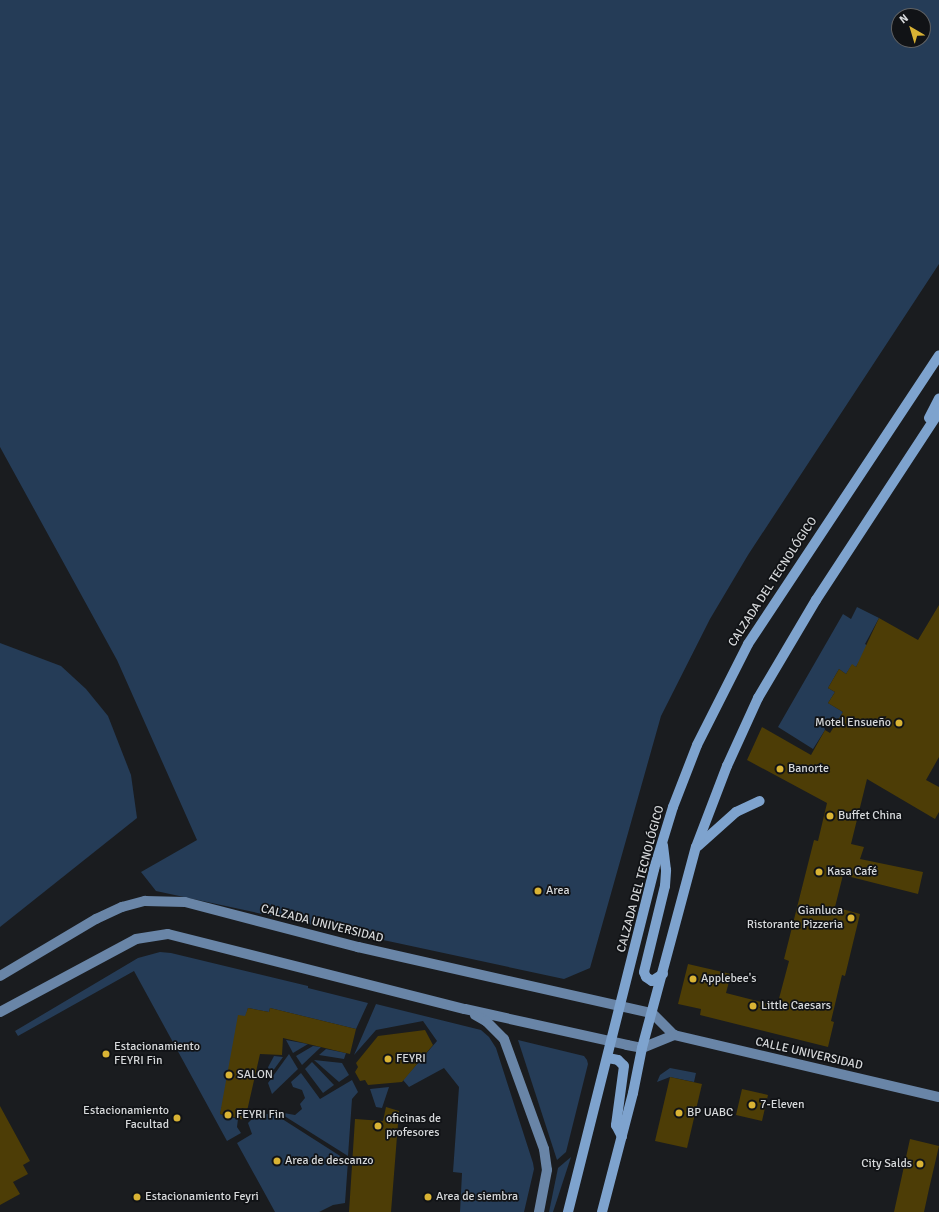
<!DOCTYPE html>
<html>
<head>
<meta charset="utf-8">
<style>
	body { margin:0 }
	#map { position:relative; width:939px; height:1212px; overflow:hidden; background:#1a1c1f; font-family:Signika,sans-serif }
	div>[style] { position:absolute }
	.green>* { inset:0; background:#253c57 }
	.building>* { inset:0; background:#4d3d06 }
	.secondary>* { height:10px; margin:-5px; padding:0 5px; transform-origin:5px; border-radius:5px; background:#6985a7 }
	.primary>* { height:10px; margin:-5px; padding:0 5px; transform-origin:5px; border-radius:5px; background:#7ea3ce }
	.dots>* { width:11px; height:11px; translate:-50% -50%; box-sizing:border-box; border:2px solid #111316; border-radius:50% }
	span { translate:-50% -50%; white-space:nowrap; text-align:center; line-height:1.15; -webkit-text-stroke:3.5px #111316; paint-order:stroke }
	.street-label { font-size:12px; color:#d6d8da }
	.poi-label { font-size:12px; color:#d6d8da }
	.right { translate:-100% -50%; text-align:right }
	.left { translate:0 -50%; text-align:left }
	.north { position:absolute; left:891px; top:8px; width:40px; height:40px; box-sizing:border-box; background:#111316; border:1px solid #606264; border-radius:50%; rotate:322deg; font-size:11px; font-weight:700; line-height:16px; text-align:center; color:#d6d8da }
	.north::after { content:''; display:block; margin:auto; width:14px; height:18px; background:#d9b334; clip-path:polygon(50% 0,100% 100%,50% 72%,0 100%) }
</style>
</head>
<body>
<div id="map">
	<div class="green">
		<div style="clip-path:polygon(evenodd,0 0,939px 0,939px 264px,748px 555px,710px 619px,661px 716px,590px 968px,564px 979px,156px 891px,141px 872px,197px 840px,117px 660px,0 447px,0 0,899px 16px,923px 16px,923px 40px,899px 40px,899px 16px)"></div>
		<div style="clip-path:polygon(857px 607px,879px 618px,865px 644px,868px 646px,856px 667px,852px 665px,846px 674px,839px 669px,828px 688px,835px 692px,828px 703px,843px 712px,834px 728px,823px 723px,825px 730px,813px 749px,778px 727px,843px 614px,851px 619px)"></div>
		<div style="clip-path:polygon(0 643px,61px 666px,86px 689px,108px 716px,131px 775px,137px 818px,0 927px)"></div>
		<div style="clip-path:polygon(160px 952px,171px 953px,308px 986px,308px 988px,368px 1003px,356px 1029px,270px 1008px,269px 1012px,248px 1008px,220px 1114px,238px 1119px,237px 1127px,241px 1133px,227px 1141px,134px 971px,18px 1036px,15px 1031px,138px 958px)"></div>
		<div style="clip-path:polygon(376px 1004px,481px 1030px,489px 1037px,496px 1048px,533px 1163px,534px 1169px,524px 1212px,460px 1212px,462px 1173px,453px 1172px,459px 1087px,444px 1068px,409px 1087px,403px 1080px,437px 1041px,423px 1021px,376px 1030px,354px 1055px)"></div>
		<div style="clip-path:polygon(286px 1040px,308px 1044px,293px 1053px)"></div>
		<div style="clip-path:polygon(518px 1040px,584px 1056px,587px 1060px,588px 1064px,566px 1152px,557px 1160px)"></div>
		<div style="clip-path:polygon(313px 1046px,321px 1047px,302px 1065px,296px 1056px)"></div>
		<div style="clip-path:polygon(326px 1049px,346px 1053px,344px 1059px,319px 1055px)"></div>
		<div style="clip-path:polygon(289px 1054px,298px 1069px,272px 1094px,268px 1083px)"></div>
		<div style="clip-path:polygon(274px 1056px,283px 1057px,267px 1079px,265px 1073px)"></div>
		<div style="clip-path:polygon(314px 1060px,342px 1063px,349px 1075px,339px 1082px)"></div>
		<div style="clip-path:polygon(312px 1062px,334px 1085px,323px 1093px,305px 1069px)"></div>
		<div style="clip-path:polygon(670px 1068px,696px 1073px,694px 1082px,670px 1077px,657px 1082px,660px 1075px)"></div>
		<div style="clip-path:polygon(301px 1073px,320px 1099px,352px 1080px,358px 1092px,352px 1099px,348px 1156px,278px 1112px,295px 1115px,302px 1109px,300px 1104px,305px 1098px,302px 1090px,293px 1087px,291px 1082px)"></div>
		<div style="clip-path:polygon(389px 1087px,382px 1108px,376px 1107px,370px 1089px)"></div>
		<div style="clip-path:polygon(258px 1113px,276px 1115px,348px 1161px,345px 1203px,333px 1205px,319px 1212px,275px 1212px,237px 1143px,252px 1134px,248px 1123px)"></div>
		<div style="clip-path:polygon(571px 1157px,553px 1212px,549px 1212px,558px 1168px)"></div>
	</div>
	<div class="building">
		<div style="clip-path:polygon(939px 605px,939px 757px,926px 780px,939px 787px,939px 812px,935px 819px,867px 779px,851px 844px,864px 847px,860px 859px,923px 872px,918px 894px,843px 875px,835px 907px,860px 914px,845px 976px,842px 975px,831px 1021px,834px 1022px,828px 1047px,700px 1015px,701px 1009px,678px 1004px,688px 964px,731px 974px,726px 993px,777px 1006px,789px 961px,784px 959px,814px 840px,818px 841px,827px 803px,747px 760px,762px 727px,811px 755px,825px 730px,830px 733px,843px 712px,828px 703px,835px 692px,828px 688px,839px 669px,846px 674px,852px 664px,856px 667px,879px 618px,918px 640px)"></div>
		<div style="clip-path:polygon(248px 1008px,269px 1012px,270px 1008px,356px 1029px,350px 1054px,283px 1038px,282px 1055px,260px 1054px,245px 1120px,220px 1114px,238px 1015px,245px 1016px)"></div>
		<div style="clip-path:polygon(425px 1030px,433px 1045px,402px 1082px,368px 1085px,365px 1080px,360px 1081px,355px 1072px,358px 1067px,356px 1063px,378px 1036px)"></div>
		<div style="clip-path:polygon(670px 1077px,702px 1084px,687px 1148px,655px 1141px)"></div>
		<div style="clip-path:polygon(742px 1089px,768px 1095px,762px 1121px,736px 1115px)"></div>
		<div style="clip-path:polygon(0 1106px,30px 1161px,23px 1165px,28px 1174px,13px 1182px,20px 1194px,0 1205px)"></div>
		<div style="clip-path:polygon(386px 1107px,399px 1111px,391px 1212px,349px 1212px,355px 1119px,383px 1121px)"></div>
		<div style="clip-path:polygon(910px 1139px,939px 1146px,929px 1189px,924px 1212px,894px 1212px)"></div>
	</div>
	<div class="secondary">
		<div style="left:0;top:976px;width:112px;rotate:-30.7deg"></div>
		<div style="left:96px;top:919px;width:29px;rotate:-25deg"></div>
		<div style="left:122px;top:907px;width:24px;rotate:-15deg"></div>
		<div style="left:145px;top:901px;width:40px;rotate:1.4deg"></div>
		<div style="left:185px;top:902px;width:179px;rotate:14.6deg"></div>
		<div style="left:358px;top:947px;width:301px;rotate:12.7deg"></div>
		<div style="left:652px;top:1013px;width:31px;rotate:45deg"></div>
		<div style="left:674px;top:1035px;width:272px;rotate:13.2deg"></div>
		<div style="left:0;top:1012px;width:154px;rotate:-28.2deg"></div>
		<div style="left:136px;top:939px;width:32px;rotate:-9deg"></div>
		<div style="left:168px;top:934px;width:306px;rotate:14.2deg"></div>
		<div style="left:465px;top:1009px;width:166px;rotate:12.5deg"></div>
		<div style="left:627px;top:1045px;width:15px;rotate:11deg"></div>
		<div style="left:642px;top:1048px;width:35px;rotate:-22deg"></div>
		<div style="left:475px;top:1015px;width:13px;rotate:29deg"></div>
		<div style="left:486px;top:1021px;width:25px;rotate:45deg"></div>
		<div style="left:504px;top:1039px;width:117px;rotate:70deg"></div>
		<div style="left:544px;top:1149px;width:21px;rotate:82deg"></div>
		<div style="left:547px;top:1170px;width:43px;rotate:100.8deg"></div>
	</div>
	<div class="primary">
		<div style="left:929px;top:418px;width:22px;rotate:-63deg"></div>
		<div style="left:698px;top:846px;width:51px;rotate:-41.8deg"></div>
		<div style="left:736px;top:812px;width:26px;rotate:-25deg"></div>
		<div style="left:663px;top:974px;width:13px;rotate:148deg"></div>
		<div style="left:652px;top:981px;width:7px;rotate:-146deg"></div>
		<div style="left:646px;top:977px;width:5px;rotate:-112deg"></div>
		<div style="left:644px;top:972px;width:89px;rotate:-76.3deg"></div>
		<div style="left:665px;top:886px;width:16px;rotate:-86deg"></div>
		<div style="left:666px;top:870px;width:25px;rotate:-97deg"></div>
		<div style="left:608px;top:1058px;width:10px;rotate:11deg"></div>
		<div style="left:618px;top:1060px;width:8px;rotate:45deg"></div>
		<div style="left:624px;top:1066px;width:60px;rotate:97.7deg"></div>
		<div style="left:616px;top:1125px;width:13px;rotate:63deg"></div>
		<div style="left:568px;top:1212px;width:354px;rotate:-75.9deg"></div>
		<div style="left:654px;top:869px;width:65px;rotate:-73deg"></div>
		<div style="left:673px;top:807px;width:66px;rotate:-68.8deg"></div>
		<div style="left:697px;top:745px;width:113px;rotate:-63.2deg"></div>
		<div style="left:748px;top:644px;width:346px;rotate:-56.5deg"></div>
		<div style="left:602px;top:1212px;width:123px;rotate:-75.4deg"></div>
		<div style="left:633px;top:1093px;width:46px;rotate:-78.7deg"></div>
		<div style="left:642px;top:1048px;width:208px;rotate:-75deg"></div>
		<div style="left:696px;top:847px;width:87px;rotate:-69.1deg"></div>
		<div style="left:727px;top:766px;width:75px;rotate:-65.5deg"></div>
		<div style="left:758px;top:698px;width:114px;rotate:-59.4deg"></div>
		<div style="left:816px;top:600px;width:225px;rotate:-56.8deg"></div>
	</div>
	<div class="dots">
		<div style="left:899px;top:723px;background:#d9b334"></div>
		<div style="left:780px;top:769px;background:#d9b334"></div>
		<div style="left:830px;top:816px;background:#d9b334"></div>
		<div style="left:819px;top:872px;background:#d9b334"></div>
		<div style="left:538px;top:891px;background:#d9b334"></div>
		<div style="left:851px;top:918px;background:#d9b334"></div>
		<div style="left:693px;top:979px;background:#d9b334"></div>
		<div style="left:753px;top:1006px;background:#d9b334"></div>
		<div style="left:106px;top:1054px;background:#d9b334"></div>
		<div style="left:388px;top:1059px;background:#d9b334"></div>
		<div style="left:229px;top:1075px;background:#d9b334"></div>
		<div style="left:752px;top:1105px;background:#d9b334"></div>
		<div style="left:679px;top:1113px;background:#d9b334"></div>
		<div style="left:228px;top:1115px;background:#d9b334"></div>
		<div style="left:177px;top:1118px;background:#d9b334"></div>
		<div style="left:378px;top:1126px;background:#d9b334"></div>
		<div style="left:277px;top:1161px;background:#d9b334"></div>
		<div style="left:920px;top:1164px;background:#d9b334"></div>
		<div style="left:137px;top:1197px;background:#d9b334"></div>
		<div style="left:428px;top:1197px;background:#d9b334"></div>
	</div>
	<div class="street-label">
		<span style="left:773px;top:582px;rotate:-57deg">CALZADA DEL TECNOLÓGICO</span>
		<span style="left:641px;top:879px;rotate:-75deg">CALZADA DEL TECNOLÓGICO</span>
		<span style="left:322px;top:924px;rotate:14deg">CALZADA UNIVERSIDAD</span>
		<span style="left:809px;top:1054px;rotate:13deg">CALLE UNIVERSIDAD</span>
	</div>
	<div class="poi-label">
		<span class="right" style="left:891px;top:723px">Motel Ensueño</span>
		<span class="left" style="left:788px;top:769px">Banorte</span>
		<span class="left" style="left:838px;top:816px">Buffet China</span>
		<span class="left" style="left:827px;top:872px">Kasa Café</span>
		<span class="left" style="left:546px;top:891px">Area</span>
		<span class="right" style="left:843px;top:918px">Gianluca<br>Ristorante Pizzeria</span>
		<span class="left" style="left:701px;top:979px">Applebee's</span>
		<span class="left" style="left:761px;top:1006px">Little Caesars</span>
		<span class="left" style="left:114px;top:1054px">Estacionamiento<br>FEYRI Fin</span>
		<span class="left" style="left:396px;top:1059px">FEYRI</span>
		<span class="left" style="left:237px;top:1075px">SALON</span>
		<span class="left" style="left:760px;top:1105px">7-Eleven</span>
		<span class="right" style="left:169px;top:1118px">Estacionamiento<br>Facultad</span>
		<span class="left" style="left:687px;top:1113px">BP UABC</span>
		<span class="left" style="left:236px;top:1115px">FEYRI Fin</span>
		<span class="left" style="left:386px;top:1126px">oficinas de<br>profesores</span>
		<span class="left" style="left:285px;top:1161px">Area de descanzo</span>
		<span class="right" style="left:912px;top:1164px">City Salds</span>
		<span class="left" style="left:145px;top:1197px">Estacionamiento Feyri</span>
		<span class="left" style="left:436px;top:1197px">Area de siembra</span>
	</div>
	<div class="north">N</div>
</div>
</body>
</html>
